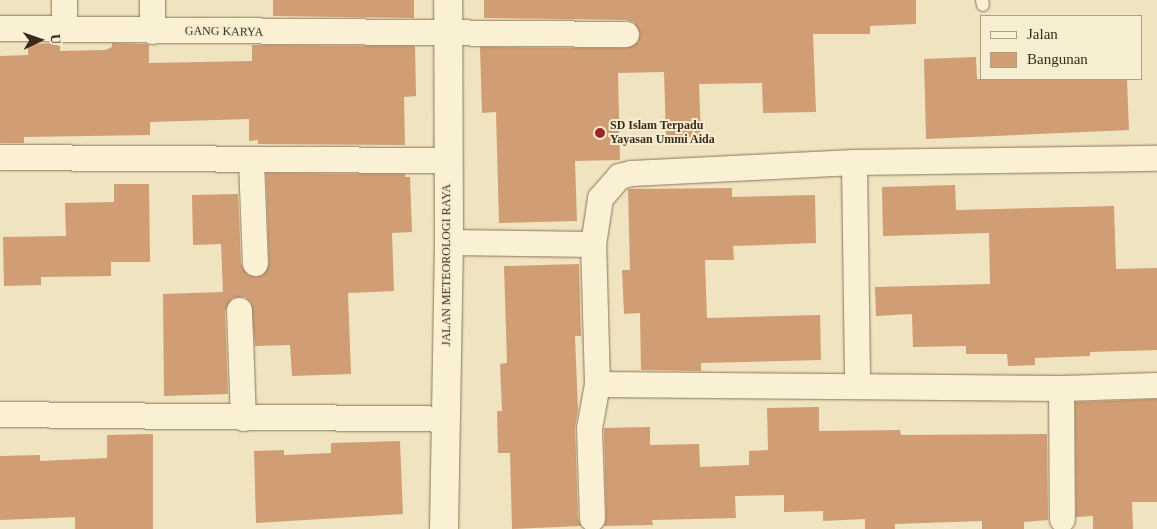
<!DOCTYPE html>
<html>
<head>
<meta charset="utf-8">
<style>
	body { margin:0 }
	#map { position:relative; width:1157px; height:529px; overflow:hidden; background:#f0e3c0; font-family:Georgia,serif }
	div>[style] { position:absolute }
	.building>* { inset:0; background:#d09d74 }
	.roads { filter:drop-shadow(0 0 1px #8a7457) drop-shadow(0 0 1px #8a7457) }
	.lane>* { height:12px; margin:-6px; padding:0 6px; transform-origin:6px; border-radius:6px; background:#faf0d4 }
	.street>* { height:25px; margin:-12.5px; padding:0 12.5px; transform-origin:12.5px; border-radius:12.5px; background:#faf0d4 }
	.secondary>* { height:28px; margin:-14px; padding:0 14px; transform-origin:14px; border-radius:14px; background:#faf0d4 }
	.dots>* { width:14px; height:14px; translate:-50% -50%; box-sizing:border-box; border:2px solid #f7edd0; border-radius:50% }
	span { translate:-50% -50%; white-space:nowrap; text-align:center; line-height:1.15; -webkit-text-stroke:4px #f7edd0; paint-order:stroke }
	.street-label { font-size:12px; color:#392b1c }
	.poi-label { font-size:12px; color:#392b1c; font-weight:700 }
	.left { translate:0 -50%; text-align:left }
	.legend { position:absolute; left:980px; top:15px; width:162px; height:65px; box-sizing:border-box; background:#f7edd0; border:1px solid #ab9f88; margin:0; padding:6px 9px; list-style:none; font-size:15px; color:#392b1c }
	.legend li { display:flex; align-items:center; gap:10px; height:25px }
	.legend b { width:25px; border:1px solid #ab9f88 }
	.north { position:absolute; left:15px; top:15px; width:50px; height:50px; -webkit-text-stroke:4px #f7edd0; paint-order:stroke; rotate:87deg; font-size:14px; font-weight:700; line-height:20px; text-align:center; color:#392b1c }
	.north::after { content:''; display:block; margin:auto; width:18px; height:22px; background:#392b1c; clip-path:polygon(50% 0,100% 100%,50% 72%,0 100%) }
</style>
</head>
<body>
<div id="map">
	<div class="building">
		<div style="clip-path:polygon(273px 0,414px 0,414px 18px,273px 16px)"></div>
		<div style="clip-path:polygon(484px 0,916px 0,916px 24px,870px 26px,870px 34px,813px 34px,816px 112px,763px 113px,762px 83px,699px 84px,701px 137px,666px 138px,664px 72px,618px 73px,620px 160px,575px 161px,577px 221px,499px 223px,496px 112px,482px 113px,480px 47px,626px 48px,638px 42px,640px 34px,634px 22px,626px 20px,484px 18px)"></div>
		<div style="clip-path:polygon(60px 43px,60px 51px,105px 50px,112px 47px,112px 43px,146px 44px,149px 45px,149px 63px,252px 61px,252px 45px,415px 46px,416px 96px,404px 97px,405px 145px,258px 144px,258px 140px,249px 141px,249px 119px,150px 122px,150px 135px,24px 137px,24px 143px,0 143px,0 56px,28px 55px,28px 44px)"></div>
		<div style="clip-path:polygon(976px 57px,977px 79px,1127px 79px,1129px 130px,926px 139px,924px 59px)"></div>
		<div style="clip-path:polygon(266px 173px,405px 174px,405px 177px,410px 177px,412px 232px,392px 233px,394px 291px,348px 293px,351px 374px,292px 376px,290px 345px,255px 346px,251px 303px,245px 297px,232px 298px,225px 311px,228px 394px,164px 396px,163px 294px,223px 292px,221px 244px,193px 245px,192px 195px,238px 194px,241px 264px,248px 275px,256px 277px,263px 275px,269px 263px)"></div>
		<div style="clip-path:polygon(114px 184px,149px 184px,150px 262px,111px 262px,111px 276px,41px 277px,41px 285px,4px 286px,3px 237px,66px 236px,65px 203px,114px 202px)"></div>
		<div style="clip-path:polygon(955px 185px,956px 210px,1114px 206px,1116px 269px,1157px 268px,1157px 350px,1090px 352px,1090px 356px,1035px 358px,1035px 365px,1008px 366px,1007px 354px,966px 354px,966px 346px,913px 347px,912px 314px,876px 316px,875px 287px,990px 284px,989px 233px,883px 236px,882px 187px)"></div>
		<div style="clip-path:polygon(732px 188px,732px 197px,815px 195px,816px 243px,733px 246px,734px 260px,705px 260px,707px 318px,820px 315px,821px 360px,701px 363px,701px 371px,641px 370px,640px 313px,624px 314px,622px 270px,630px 270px,628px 189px)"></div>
		<div style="clip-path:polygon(579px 264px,581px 336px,575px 336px,578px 410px,575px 428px,578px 518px,581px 526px,512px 529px,510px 453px,498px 453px,497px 411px,502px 411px,500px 364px,507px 363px,504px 266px)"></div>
		<div style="clip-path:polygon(1157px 399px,1157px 502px,1132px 502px,1133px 529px,1093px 529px,1093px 516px,1076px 517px,1075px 402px)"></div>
		<div style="clip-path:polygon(819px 407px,819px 431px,900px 430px,901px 435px,1047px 434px,1048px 520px,1024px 522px,1024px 529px,982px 529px,982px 521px,895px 524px,895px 529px,865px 529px,865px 519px,823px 521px,823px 511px,784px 512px,784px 495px,735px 496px,736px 518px,652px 520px,653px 525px,604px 526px,606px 518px,604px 428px,650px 427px,650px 445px,699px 444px,700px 467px,749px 465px,749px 451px,768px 450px,767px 408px)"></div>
		<div style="clip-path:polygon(153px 434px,153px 529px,75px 529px,75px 517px,0 520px,0 456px,40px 455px,40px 461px,107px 458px,107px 435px)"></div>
		<div style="clip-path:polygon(400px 441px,403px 514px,256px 523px,254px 451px,284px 450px,284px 455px,331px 453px,331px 443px)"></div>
	</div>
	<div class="roads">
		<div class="lane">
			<div style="left:982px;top:0;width:5px;rotate:79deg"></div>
		</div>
		<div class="street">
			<div style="left:64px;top:0;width:29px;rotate:90deg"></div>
			<div style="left:152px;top:0;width:31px;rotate:90deg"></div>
			<div style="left:0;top:28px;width:626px;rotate:0.55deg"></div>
			<div style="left:0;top:157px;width:447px;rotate:0.4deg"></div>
			<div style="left:251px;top:161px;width:102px;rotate:87.8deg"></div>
			<div style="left:854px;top:162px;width:223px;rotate:89.2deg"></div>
			<div style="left:449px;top:242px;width:144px;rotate:0.8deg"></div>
			<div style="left:593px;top:244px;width:47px;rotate:-81.3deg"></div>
			<div style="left:600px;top:198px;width:29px;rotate:-49deg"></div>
			<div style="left:619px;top:176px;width:12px;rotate:-14deg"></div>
			<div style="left:631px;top:173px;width:223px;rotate:-2.8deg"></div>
			<div style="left:854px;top:162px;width:303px;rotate:-0.8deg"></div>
			<div style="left:239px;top:310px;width:108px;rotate:87.9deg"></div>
			<div style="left:597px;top:384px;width:464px;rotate:0.5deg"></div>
			<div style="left:1061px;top:388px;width:96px;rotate:-1.8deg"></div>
			<div style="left:1061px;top:388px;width:131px;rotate:89.6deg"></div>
			<div style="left:0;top:414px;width:445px;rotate:0.6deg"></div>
			<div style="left:592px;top:518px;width:90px;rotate:-91.9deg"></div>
			<div style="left:589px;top:428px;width:45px;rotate:-79.7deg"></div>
			<div style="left:597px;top:384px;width:140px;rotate:-91.6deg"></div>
		</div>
		<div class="secondary">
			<div style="left:444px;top:529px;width:287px;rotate:-89deg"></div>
			<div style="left:449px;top:242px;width:242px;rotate:-90.2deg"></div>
		</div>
	</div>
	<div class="dots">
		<div style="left:600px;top:133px;background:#9c2825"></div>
	</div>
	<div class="street-label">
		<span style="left:224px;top:32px;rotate:1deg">GANG KARYA</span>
		<span style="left:447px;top:265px;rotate:-90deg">JALAN METEOROLOGI RAYA</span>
	</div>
	<div class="poi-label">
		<span class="left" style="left:610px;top:133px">SD Islam Terpadu<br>Yayasan Ummi Aida</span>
	</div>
	<ul class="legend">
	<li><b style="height:6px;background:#faf0d4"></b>Jalan</li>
	<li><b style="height:14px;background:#d09d74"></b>Bangunan</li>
	</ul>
	<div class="north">U</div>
</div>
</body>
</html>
